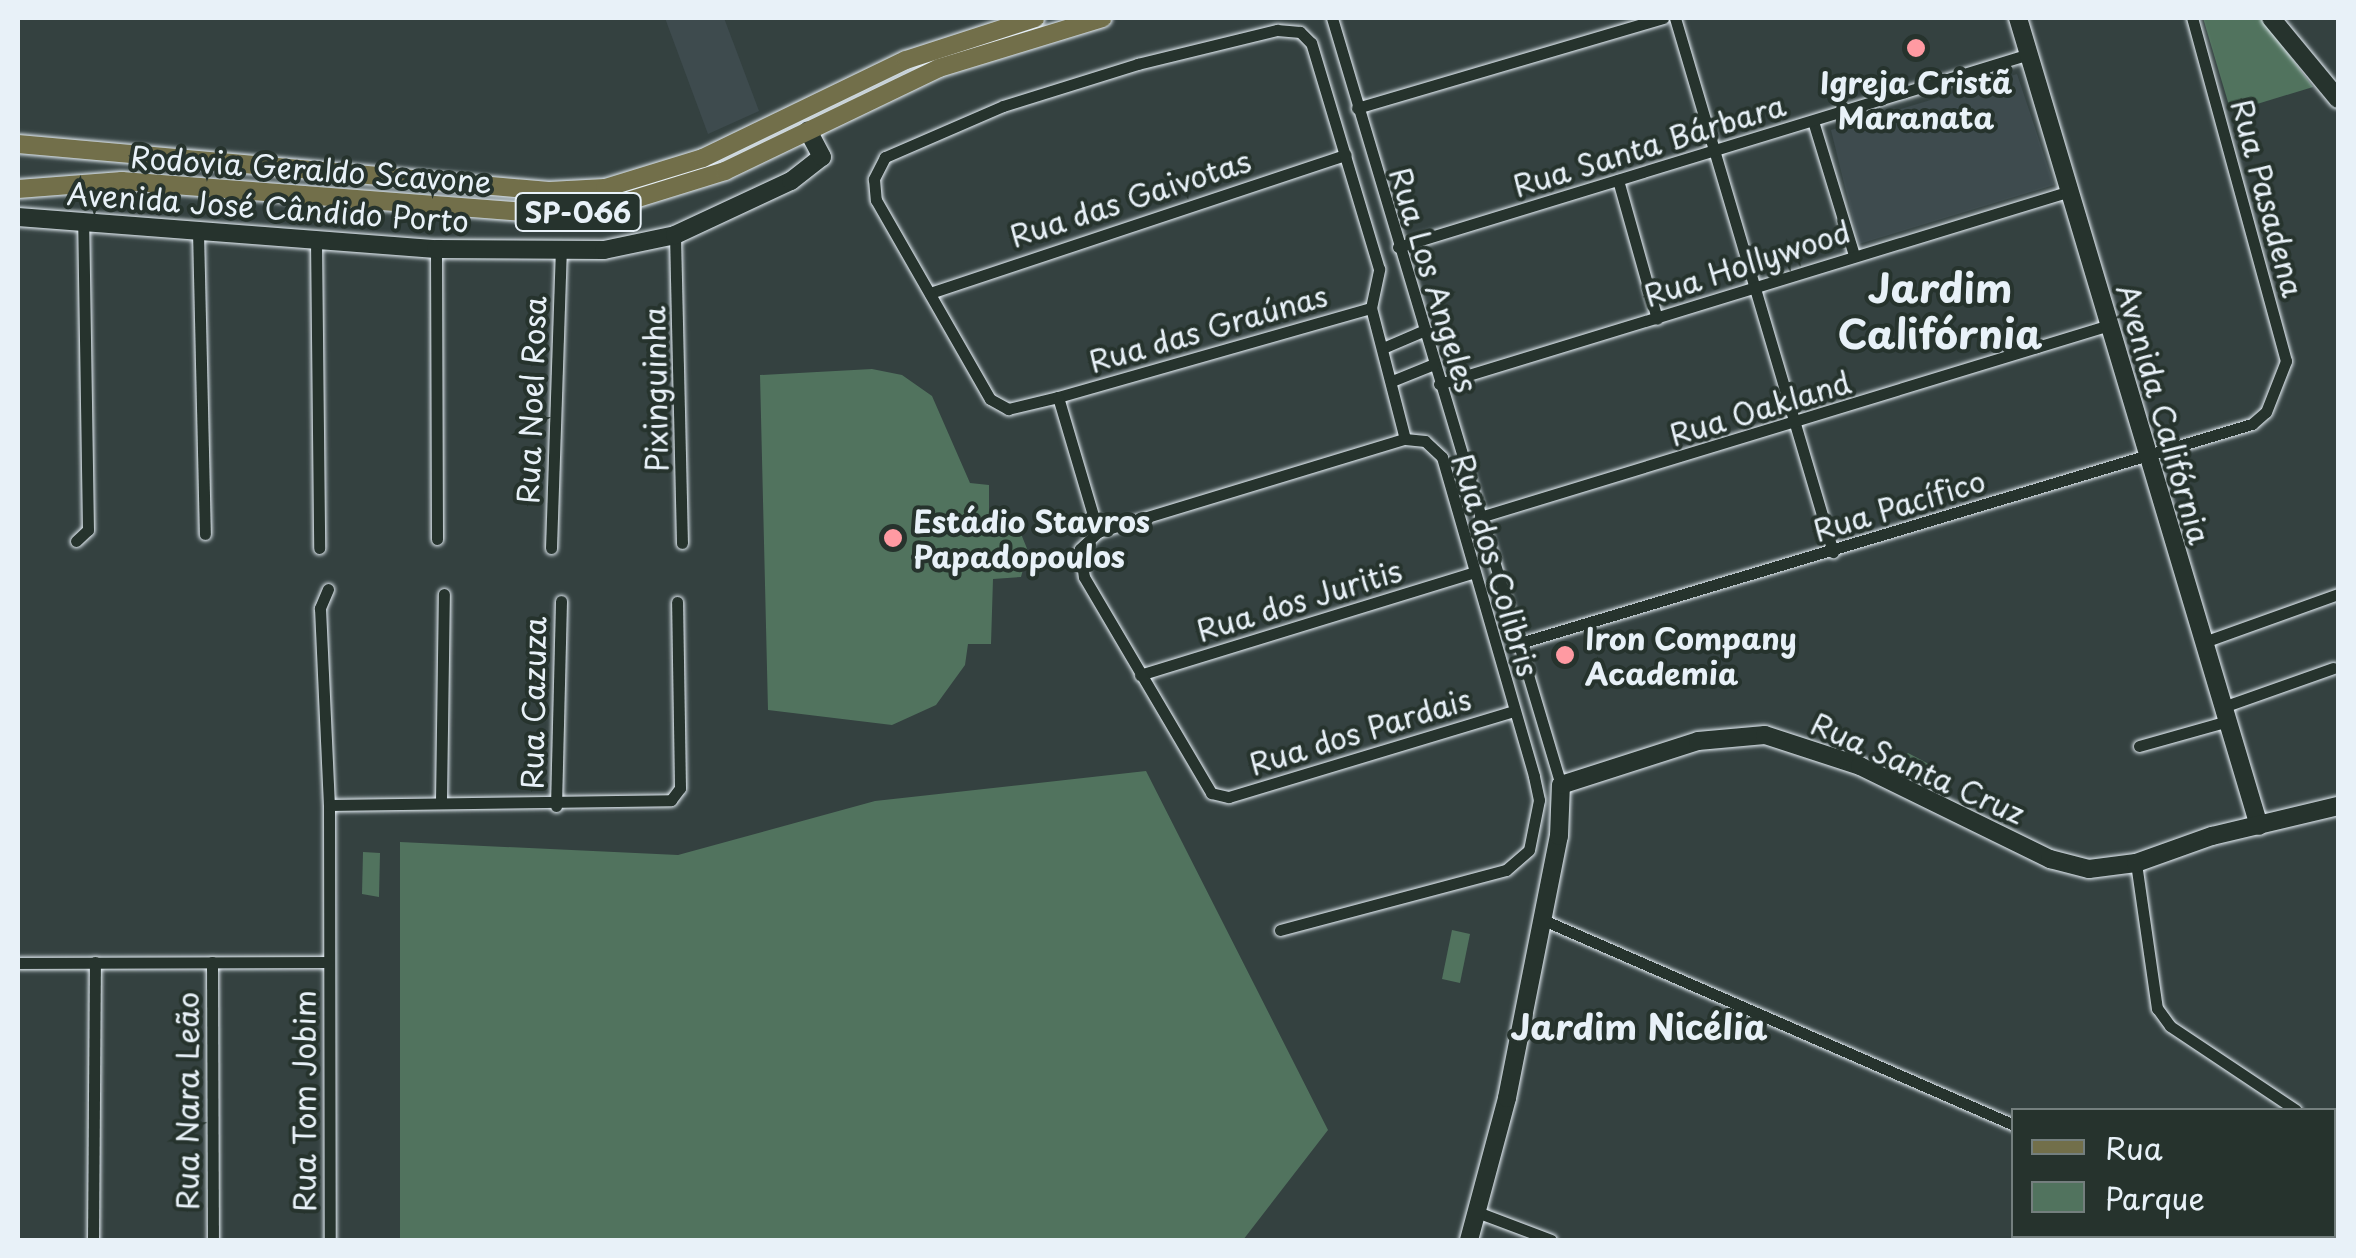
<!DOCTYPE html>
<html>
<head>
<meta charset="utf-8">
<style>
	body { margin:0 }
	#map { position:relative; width:2356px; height:1258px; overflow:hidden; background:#344140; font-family:"Playpen Sans",sans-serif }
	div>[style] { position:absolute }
	.built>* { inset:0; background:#3e4b4e }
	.green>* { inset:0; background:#51735e }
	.roads { filter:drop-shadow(0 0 2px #e8f1f8) drop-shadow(0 0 2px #e8f1f8) }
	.street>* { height:11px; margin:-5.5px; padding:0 5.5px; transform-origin:5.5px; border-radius:5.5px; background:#26332d }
	.secondary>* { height:18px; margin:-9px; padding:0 9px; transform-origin:9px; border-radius:9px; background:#26332d }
	.primary>* { height:18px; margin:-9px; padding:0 9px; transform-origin:9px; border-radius:9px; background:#726f4a }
	.dots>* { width:28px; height:28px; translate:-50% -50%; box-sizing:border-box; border:5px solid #26332d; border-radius:50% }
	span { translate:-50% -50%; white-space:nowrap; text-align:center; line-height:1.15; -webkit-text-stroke:8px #26332d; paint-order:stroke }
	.shield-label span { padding:2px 8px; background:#26332d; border:2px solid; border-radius:8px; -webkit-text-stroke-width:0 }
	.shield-label { font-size:28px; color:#e8f1f8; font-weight:700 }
	.poi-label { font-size:30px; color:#e8f1f8; font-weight:700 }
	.left { translate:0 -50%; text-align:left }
	.street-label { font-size:30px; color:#e8f1f8 }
	.quarter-label { font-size:35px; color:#e8f1f8; font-weight:700 }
	.district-label { font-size:40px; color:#e8f1f8; font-weight:700 }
	.frame { position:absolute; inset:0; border:20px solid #e8f1f8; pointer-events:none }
	.legend { position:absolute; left:2011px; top:1108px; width:325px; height:130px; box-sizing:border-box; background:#26332d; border:2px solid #747f7e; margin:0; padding:12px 18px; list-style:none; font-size:30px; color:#e8f1f8 }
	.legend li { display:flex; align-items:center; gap:20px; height:50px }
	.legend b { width:50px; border:2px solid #747f7e }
</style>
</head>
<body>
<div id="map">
	<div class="built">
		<div style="clip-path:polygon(665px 18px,724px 18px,759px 111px,708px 134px)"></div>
		<div style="clip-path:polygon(2017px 74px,2054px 185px,1859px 244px,1831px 130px)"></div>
	</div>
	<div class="green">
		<div style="clip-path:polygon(2203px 18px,2262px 19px,2313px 87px,2231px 112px)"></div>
		<div style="clip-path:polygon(872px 369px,902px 375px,932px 396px,970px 483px,989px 485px,989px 525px,1017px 524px,1028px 551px,1021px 577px,993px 579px,991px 644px,968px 644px,965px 665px,936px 705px,892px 725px,768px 710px,760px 375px)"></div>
		<div style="clip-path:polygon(1908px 753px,1927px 763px,1945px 788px,1888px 767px)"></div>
		<div style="clip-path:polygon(1146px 771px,1328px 1130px,1243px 1240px,400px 1240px,400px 842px,678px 855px,875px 801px)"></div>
		<div style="clip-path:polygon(363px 852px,380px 853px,379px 897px,362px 894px)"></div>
		<div style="clip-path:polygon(1452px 930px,1470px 934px,1460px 983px,1442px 979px)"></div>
	</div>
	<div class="roads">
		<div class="street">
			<div style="left:1332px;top:18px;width:800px;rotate:73.38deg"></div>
			<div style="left:1675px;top:18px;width:557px;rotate:73.52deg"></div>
			<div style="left:1357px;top:108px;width:319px;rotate:-16.4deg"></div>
			<div style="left:1813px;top:121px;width:140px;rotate:73deg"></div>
			<div style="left:1618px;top:180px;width:144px;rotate:74.3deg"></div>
			<div style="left:198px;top:231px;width:303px;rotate:88.7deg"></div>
			<div style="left:675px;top:235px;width:308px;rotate:88.7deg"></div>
			<div style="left:316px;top:240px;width:308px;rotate:89.4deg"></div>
			<div style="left:1398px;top:247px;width:660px;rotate:-17.01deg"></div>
			<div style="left:436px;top:249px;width:290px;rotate:89.8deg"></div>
			<div style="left:930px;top:293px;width:438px;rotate:-18.4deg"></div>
			<div style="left:1383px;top:348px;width:46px;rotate:-23.2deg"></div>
			<div style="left:1392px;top:381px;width:45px;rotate:-22deg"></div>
			<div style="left:1439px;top:384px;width:660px;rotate:-17.01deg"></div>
			<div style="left:1058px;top:397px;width:325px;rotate:-15.9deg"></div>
			<div style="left:1480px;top:517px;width:658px;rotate:-16.97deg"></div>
			<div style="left:1098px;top:532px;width:321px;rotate:-16.9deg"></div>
			<div style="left:76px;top:541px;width:16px;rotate:-43deg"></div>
			<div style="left:88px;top:530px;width:308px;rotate:-90.9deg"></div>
			<div style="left:551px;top:548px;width:295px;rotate:-88.1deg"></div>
			<div style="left:328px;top:589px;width:21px;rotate:113deg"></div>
			<div style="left:320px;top:608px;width:197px;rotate:87.4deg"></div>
			<div style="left:329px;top:805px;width:435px;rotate:89.9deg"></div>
			<div style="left:2204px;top:642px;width:142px;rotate:-19.7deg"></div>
			<div style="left:1520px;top:643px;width:764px;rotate:-16.66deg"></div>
			<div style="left:2252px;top:424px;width:18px;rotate:-41deg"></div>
			<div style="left:2266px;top:412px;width:55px;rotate:-68.6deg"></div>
			<div style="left:2286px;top:361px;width:356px;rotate:-105.3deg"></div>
			<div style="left:1140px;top:675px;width:350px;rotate:-17.1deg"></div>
			<div style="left:2223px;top:707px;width:117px;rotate:-19.5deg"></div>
			<div style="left:2139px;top:746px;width:92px;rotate:-15.7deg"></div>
			<div style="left:441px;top:801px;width:207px;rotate:-89.2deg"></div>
			<div style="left:329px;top:805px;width:342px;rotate:-0.8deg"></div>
			<div style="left:671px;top:800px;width:15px;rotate:-53deg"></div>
			<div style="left:680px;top:788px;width:186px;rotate:-90.9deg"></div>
			<div style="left:556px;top:806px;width:205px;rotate:-88.6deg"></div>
			<div style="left:2136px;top:863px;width:147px;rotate:81.8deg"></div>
			<div style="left:2157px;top:1008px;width:22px;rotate:54deg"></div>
			<div style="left:2170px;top:1026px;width:151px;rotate:33.7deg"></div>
			<div style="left:1541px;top:919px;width:516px;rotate:23.53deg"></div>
			<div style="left:1280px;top:930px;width:234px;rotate:-14.9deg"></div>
			<div style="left:1506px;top:870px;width:30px;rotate:-41deg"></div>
			<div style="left:1529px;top:850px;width:51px;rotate:-78.7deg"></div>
			<div style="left:1539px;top:800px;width:25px;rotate:-102deg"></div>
			<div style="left:1534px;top:776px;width:332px;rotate:-106.1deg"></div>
			<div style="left:1442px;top:457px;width:23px;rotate:-137deg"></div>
			<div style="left:1425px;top:441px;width:20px;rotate:-174deg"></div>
			<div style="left:1405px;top:439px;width:135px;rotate:-104.5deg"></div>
			<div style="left:1371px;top:308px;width:40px;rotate:-78deg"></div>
			<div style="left:1379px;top:269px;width:236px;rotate:-106.7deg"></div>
			<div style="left:1311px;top:43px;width:16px;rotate:-135deg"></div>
			<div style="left:1300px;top:32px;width:23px;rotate:-175deg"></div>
			<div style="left:1277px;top:30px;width:143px;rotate:166.3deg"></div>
			<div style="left:1138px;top:64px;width:141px;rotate:162.7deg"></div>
			<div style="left:1003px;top:106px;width:129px;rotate:156.6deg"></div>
			<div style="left:885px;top:157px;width:25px;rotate:117deg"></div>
			<div style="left:874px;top:179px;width:21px;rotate:85deg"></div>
			<div style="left:876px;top:200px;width:229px;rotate:60.2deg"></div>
			<div style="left:990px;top:399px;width:21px;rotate:29deg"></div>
			<div style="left:1008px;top:409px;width:51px;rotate:-13.5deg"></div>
			<div style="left:1058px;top:397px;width:141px;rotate:73.5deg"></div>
			<div style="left:1098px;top:532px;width:25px;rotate:137deg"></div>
			<div style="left:1080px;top:549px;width:28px;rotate:82deg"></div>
			<div style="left:1084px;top:577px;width:251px;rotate:59.5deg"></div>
			<div style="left:1211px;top:793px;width:18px;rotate:13deg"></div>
			<div style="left:1229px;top:797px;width:298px;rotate:-16.8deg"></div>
			<div style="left:212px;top:962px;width:278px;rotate:89.8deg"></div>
			<div style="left:18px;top:963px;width:310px;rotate:-0.2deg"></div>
			<div style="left:2334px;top:1136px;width:5px;rotate:37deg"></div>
			<div style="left:1477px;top:1212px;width:79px;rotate:20.7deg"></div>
			<div style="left:2260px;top:1236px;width:9px;rotate:27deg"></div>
			<div style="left:93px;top:1240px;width:278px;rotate:-89.6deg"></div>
		</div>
		<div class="secondary">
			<div style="left:2018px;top:18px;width:843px;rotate:73.39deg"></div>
			<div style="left:2271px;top:18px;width:105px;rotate:50.4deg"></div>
			<div style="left:18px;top:217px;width:419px;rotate:4.4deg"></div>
			<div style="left:436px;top:249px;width:168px;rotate:0.3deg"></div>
			<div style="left:604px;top:250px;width:73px;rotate:-11.9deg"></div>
			<div style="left:675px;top:235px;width:128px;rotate:-25deg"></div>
			<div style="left:791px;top:181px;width:39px;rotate:-38deg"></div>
			<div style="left:822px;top:157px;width:30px;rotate:-118deg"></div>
			<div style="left:1469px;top:1240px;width:147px;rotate:-75deg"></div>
			<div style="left:1507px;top:1098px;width:267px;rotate:-78.8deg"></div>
			<div style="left:1559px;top:836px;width:51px;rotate:-87.8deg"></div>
			<div style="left:1561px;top:785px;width:144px;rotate:-17.8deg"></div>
			<div style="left:1698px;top:741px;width:67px;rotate:-5.1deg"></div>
			<div style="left:1765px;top:735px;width:100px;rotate:18.1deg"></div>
			<div style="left:1860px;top:766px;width:212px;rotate:26.1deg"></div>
			<div style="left:2050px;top:859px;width:40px;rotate:14.4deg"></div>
			<div style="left:2089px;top:869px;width:47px;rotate:-7.3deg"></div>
			<div style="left:2136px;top:863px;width:81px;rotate:-19.6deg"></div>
			<div style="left:2212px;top:836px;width:130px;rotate:-13.4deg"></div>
		</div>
		<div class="primary">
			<div style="left:18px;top:144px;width:533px;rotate:5.06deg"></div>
			<div style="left:549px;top:191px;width:56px;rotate:-3.1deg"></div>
			<div style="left:605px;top:188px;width:102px;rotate:-17deg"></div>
			<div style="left:703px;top:158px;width:225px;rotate:-25.8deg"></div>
			<div style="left:906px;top:60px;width:136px;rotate:-18deg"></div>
			<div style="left:18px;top:189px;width:104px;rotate:-4.4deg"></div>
			<div style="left:122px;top:181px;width:430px;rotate:4.4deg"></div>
			<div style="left:551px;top:214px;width:45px;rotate:-3.8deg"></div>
			<div style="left:596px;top:211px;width:135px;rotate:-17.2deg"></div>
			<div style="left:725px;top:171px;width:237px;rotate:-25.7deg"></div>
			<div style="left:939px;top:68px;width:171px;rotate:-17deg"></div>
		</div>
	</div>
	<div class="dots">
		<div style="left:1916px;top:48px;background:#ff9aa2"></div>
		<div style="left:893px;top:538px;background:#ff9aa2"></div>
		<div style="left:1565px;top:655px;background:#ff9aa2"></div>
	</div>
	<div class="shield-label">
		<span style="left:578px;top:212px">SP-066</span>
	</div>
	<div class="poi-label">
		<span style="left:1916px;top:99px">Igreja Cristã<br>Maranata</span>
		<span class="left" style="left:913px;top:538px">Estádio Stavros<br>Papadopoulos</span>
		<span class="left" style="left:1585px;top:655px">Iron Company<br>Academia</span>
	</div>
	<div class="street-label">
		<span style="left:1649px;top:145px;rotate:-17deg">Rua Santa Bárbara</span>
		<span style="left:311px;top:169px;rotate:4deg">Rodovia Geraldo Scavone</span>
		<span style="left:1130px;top:198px;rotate:-18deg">Rua das Gaivotas</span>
		<span style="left:2268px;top:198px;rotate:75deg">Rua Pasadena</span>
		<span style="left:268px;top:207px;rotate:4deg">Avenida José Cândido Porto</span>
		<span style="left:1747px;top:263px;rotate:-18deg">Rua Hollywood</span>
		<span style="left:1434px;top:280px;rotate:73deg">Rua Los Angeles</span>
		<span style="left:1208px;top:328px;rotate:-16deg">Rua das Graúnas</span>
		<span style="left:655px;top:389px;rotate:-91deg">Pixinguinha</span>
		<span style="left:531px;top:400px;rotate:-88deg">Rua Noel Rosa</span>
		<span style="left:1760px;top:408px;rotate:-17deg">Rua Oakland</span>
		<span style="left:2164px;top:414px;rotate:74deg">Avenida Califórnia</span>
		<span style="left:1899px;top:505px;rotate:-17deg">Rua Pacífico</span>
		<span style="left:1496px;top:565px;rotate:73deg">Rua dos Colibris</span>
		<span style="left:1299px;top:600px;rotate:-17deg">Rua dos Juritis</span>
		<span style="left:533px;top:703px;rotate:-89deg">Rua Cazuza</span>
		<span style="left:1360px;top:731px;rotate:-17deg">Rua dos Pardais</span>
		<span style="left:1918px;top:768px;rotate:24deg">Rua Santa Cruz</span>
		<span style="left:187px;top:1101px;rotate:-90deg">Rua Nara Leão</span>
		<span style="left:304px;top:1101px;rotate:-90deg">Rua Tom Jobim</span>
	</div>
	<div class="quarter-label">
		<span style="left:1639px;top:1026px">Jardim Nicélia</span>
	</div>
	<div class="district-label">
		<span style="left:1940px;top:310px">Jardim<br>Califórnia</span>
	</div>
	<div class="frame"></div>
	<ul class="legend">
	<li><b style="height:12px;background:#726f4a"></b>Rua</li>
	<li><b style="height:28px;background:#51735e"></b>Parque</li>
	</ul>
</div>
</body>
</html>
